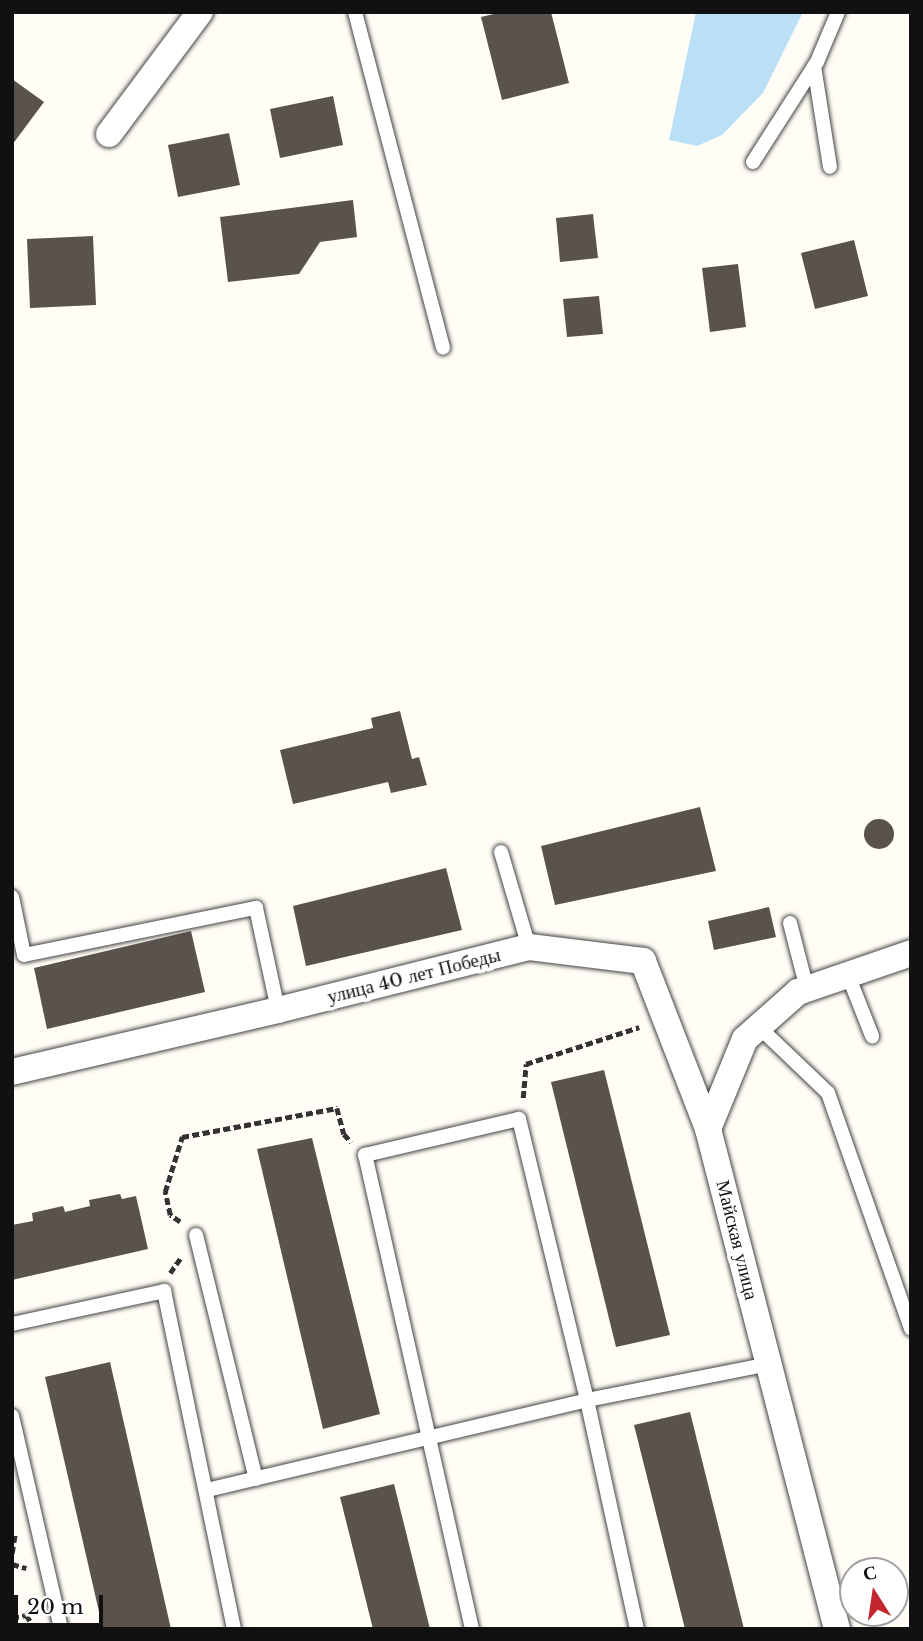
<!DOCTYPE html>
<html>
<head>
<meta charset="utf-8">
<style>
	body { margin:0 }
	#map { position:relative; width:923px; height:1641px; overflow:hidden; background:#fffdf5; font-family:"Libre Baskerville",serif }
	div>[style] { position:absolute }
	.water>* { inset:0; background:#b9e0f7 }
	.building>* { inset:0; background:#5a524d }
	.round { border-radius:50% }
	.path>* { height:4.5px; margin-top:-2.25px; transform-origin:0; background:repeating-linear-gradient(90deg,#333 0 7px,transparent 0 10.5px) }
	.roads { filter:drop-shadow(0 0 2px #444) drop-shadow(0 0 2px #444) }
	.service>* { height:14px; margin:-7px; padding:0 7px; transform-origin:7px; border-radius:7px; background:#fff }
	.minor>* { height:26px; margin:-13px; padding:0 13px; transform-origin:13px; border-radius:13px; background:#fff }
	span { translate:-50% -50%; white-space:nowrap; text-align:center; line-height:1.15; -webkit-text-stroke:7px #fff; paint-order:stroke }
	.street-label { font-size:19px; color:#111 }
	.frame { position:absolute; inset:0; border:14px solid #111; pointer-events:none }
	.north { position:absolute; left:839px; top:1557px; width:70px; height:70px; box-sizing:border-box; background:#fff; border:2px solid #a0a0a0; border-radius:50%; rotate:348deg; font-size:19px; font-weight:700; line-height:28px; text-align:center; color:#111 }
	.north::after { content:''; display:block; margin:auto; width:24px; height:32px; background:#c4262e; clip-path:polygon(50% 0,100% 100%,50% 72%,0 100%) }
	.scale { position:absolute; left:14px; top:1595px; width:89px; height:32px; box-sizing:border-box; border:4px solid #111; border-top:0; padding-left:9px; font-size:21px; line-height:24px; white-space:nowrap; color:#111; -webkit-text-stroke:5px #fff; paint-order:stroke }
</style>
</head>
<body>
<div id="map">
	<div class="water">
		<div style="clip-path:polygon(696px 12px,803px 12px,763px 93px,722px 135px,697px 146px,669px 140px)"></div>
	</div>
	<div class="building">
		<div style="clip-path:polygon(502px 12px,551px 12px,569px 83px,502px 100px,481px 17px)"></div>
		<div style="clip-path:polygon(12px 79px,44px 102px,12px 145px)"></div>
		<div style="clip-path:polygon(333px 96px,343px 145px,280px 158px,270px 109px)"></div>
		<div style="clip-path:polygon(229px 133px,240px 185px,178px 197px,168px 145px)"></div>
		<div style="clip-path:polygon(353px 200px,357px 237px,320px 242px,299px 274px,228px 282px,220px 217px)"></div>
		<div style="clip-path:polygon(593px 214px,598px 258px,560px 262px,556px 218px)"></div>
		<div style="clip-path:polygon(93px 236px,96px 305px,30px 308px,27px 239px)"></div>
		<div style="clip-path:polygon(854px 240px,868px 296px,815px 309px,801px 253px)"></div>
		<div style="clip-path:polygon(738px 264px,746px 327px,710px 332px,702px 268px)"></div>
		<div style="clip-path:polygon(599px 296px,603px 334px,567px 337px,563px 299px)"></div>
		<div style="clip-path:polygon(400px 711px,412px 759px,419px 757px,427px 785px,391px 793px,388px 782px,293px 804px,280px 750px,373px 728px,371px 718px)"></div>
		<div style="clip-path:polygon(700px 807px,716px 871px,555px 905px,541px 846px)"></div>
		<div class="round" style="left:864px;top:819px;width:30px;height:30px"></div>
		<div style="clip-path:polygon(446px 868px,462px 930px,306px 966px,293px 906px)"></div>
		<div style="clip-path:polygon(769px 907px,776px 937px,714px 950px,708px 921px)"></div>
		<div style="clip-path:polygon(191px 931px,205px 992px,47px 1029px,34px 968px)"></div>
		<div style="clip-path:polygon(604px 1070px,670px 1335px,616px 1347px,551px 1082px)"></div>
		<div style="clip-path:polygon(312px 1138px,380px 1414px,323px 1429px,257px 1149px)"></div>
		<div style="clip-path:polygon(120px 1194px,122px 1199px,136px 1196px,148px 1249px,12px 1280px,12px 1225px,33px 1221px,32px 1213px,63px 1206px,65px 1212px,90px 1206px,89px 1200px)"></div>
		<div style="clip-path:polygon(110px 1362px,171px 1629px,103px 1629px,45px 1377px)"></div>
		<div style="clip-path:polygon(690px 1412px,744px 1629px,685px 1629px,634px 1425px)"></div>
		<div style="clip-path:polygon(394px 1484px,430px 1629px,373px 1629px,340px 1497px)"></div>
	</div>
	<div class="path">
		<div style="left:523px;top:1098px;width:34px;rotate:-85deg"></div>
		<div style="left:526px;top:1064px;width:119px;rotate:-18.1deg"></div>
		<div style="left:180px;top:1222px;width:12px;rotate:-145deg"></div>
		<div style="left:170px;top:1215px;width:24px;rotate:-102deg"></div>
		<div style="left:165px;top:1192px;width:58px;rotate:-72.8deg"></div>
		<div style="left:182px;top:1137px;width:158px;rotate:-10.6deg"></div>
		<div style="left:337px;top:1108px;width:27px;rotate:75deg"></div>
		<div style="left:344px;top:1134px;width:11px;rotate:49deg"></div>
		<div style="left:170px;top:1273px;width:19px;rotate:-55deg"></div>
		<div style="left:12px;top:1553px;width:20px;rotate:-81deg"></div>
		<div style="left:12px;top:1564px;width:15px;rotate:16deg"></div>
		<div style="left:26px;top:1615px;width:17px;rotate:54deg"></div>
		<div style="left:12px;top:1618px;width:14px;rotate:-12deg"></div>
		<div style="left:26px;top:1615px;width:13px;rotate:-45deg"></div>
		<div style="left:15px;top:1629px;width:11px;rotate:-90deg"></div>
	</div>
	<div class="roads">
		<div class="service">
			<div style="left:355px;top:12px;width:347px;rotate:75.3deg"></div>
			<div style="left:814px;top:66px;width:102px;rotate:81deg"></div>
			<div style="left:753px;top:162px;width:119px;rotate:-57.4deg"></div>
			<div style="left:817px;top:62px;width:54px;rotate:-67.2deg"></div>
			<div style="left:501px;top:852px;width:99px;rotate:73.6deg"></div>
			<div style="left:12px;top:897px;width:59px;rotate:78.3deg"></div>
			<div style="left:24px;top:955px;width:237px;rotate:-11.5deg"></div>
			<div style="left:256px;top:908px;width:104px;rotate:77.8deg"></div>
			<div style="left:790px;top:923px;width:68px;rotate:75.6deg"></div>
			<div style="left:848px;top:975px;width:66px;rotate:68.5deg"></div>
			<div style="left:759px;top:1027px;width:95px;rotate:43.7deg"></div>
			<div style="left:828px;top:1093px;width:250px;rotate:70.6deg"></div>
			<div style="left:196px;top:1235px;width:251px;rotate:76.2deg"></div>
			<div style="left:12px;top:1324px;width:156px;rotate:-12.2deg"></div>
			<div style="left:164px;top:1291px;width:345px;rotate:78.3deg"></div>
			<div style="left:12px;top:1416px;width:219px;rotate:77deg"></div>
			<div style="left:207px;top:1490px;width:391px;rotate:-13.3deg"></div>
			<div style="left:587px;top:1400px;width:186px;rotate:-11.2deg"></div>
			<div style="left:472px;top:1629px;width:486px;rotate:-102.7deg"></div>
			<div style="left:365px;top:1155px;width:158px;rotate:-13.2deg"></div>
			<div style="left:519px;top:1119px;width:289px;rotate:76.4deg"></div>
			<div style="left:587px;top:1400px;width:234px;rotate:77.7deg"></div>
		</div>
		<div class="minor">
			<div style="left:109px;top:134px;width:152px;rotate:-53.3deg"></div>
			<div style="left:12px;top:1072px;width:273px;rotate:-13.1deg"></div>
			<div style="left:278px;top:1010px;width:259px;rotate:-14.1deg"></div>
			<div style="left:529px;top:947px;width:115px;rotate:7deg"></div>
			<div style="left:643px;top:961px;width:180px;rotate:68.8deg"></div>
			<div style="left:837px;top:1629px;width:516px;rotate:-104.47deg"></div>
			<div style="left:708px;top:1129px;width:97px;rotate:-67.7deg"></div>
			<div style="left:745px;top:1039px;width:71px;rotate:-41.6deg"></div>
			<div style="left:798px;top:992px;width:120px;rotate:-19deg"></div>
		</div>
	</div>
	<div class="street-label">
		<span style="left:414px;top:976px;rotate:-14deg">улица 40 лет Победы</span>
		<span style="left:737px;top:1240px;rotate:76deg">Майская улица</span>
	</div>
	<div class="frame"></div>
	<div class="north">С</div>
	<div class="scale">20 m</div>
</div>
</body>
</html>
